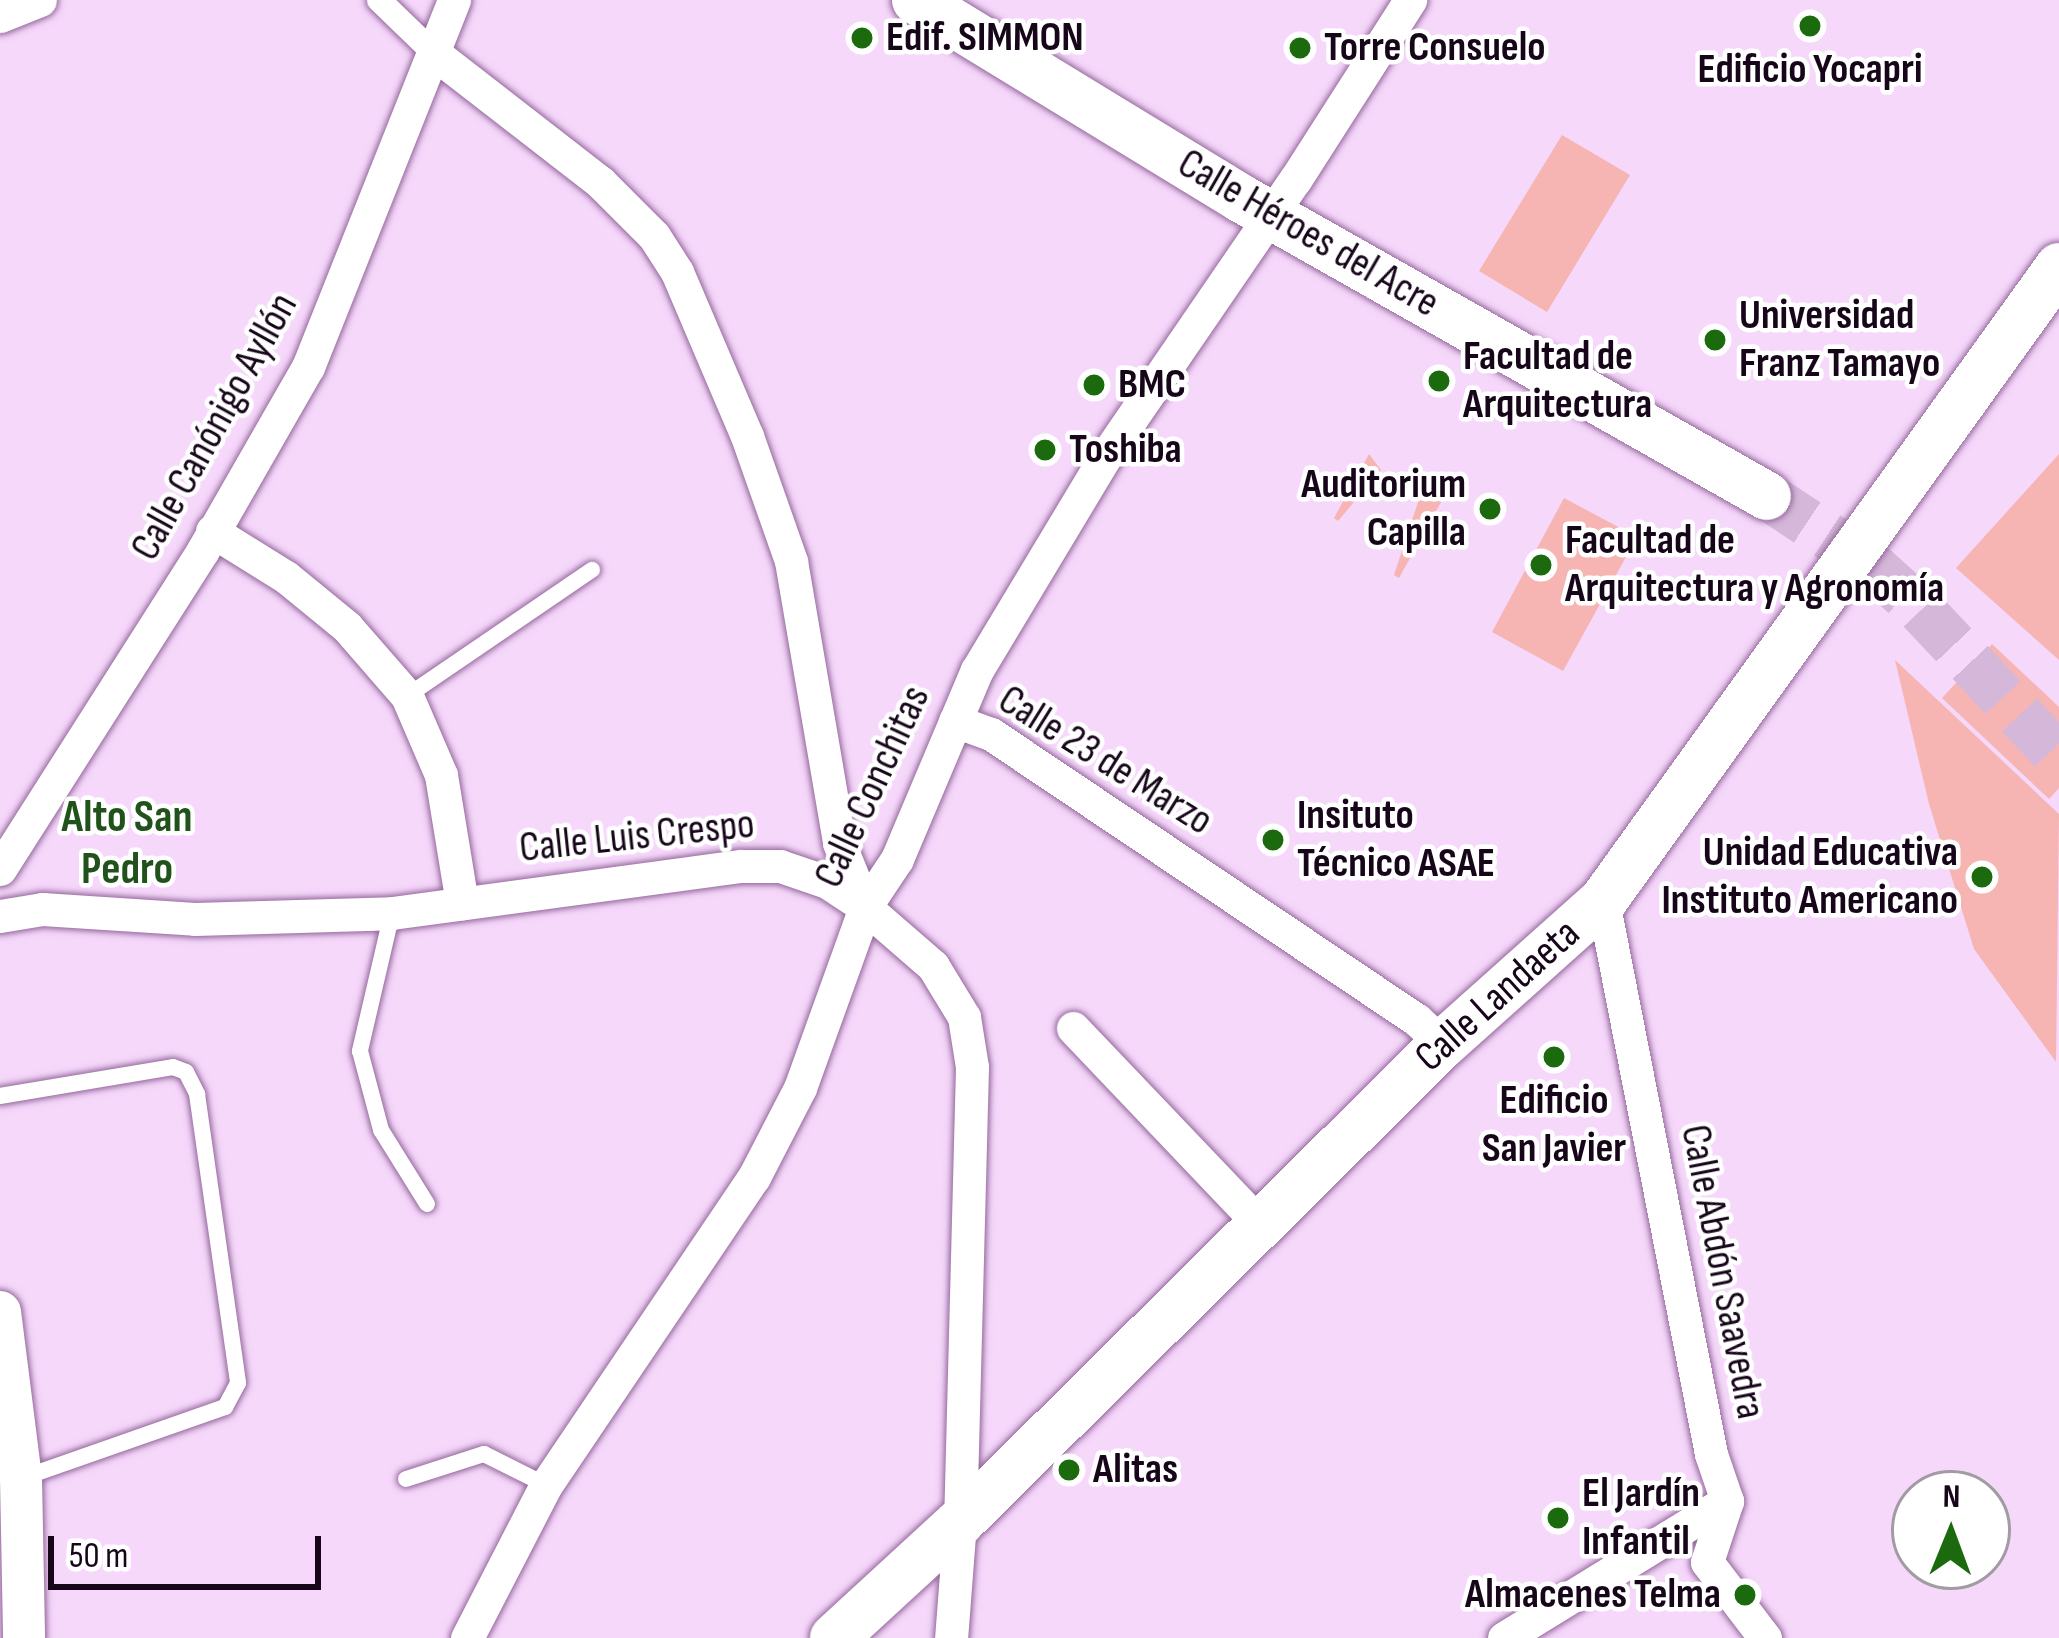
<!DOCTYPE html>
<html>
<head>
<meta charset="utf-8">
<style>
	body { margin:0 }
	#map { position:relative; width:2059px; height:1638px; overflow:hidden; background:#f6d8fb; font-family:"Sofia Sans Condensed",sans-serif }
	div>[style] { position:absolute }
	.green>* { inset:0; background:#f6b4b2 }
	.secondary-tunnel>* { height:48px; margin-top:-24px; transform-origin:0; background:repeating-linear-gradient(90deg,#d5b8d9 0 48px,transparent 0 72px) }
	.roads { filter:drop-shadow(0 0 3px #95689d) drop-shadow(0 0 3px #95689d) }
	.service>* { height:16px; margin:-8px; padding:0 8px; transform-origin:8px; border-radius:8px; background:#fff }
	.pedestrian>* { height:24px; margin:-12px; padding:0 12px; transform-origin:12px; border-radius:12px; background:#fff }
	.minor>* { height:33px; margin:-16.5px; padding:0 16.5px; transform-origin:16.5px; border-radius:16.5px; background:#fff }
	.tertiary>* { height:42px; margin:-21px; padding:0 21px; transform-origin:21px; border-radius:21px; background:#fff }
	.secondary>* { height:48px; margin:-24px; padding:0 24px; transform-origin:24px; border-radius:24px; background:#fff }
	.dots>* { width:33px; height:33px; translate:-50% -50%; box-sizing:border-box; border:6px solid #fff; border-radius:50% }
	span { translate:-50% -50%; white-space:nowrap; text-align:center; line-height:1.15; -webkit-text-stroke:9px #fff; paint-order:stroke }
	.poi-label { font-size:42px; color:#17061a; font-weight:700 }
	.left { translate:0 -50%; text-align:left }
	.right { translate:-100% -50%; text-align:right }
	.street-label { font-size:42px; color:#17061a }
	.neighbourhood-label { font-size:45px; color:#22521b; font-weight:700 }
	.north { position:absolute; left:1891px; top:1470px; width:120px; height:120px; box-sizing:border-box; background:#fff; border:3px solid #a29ba3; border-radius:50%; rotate:1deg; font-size:33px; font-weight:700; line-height:48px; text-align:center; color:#17061a }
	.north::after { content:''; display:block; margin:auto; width:42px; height:54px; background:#1b6b0e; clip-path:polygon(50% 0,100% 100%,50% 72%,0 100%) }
	.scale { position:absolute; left:48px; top:1536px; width:273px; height:54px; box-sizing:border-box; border:6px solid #17061a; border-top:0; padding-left:15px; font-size:36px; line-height:42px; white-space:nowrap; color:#17061a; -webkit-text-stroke:9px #fff; paint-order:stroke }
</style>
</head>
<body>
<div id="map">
	<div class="green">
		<div style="clip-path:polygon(1562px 135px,1630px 175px,1547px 312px,1479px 271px)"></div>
		<div style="clip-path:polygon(1369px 454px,1381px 470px,1338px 521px,1334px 518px)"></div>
		<div style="clip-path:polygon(2059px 454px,2059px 660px,1956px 568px)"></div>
		<div style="clip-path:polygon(1421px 493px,1445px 495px,1399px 578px,1394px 575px)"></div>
		<div style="clip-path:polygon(1564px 498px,1637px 537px,1563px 671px,1492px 632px)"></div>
		<div style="clip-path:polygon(1992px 644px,2059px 707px,2059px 788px,2049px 799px,1942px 698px)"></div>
		<div style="clip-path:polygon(1895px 660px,2059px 814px,2056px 1062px,1974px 949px,1929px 804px)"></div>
	</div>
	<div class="secondary-tunnel">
		<div style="left:1767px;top:496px;width:122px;rotate:33.3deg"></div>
		<div style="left:1869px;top:563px;width:70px;rotate:42.1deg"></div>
		<div style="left:1921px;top:610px;width:202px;rotate:46.8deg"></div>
	</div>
	<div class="roads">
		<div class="service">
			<div style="left:407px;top:696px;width:224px;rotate:-34.3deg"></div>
			<div style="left:392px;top:913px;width:142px;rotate:103.1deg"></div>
			<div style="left:360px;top:1051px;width:82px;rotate:75.1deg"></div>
			<div style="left:381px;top:1130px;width:87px;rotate:58.1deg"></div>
			<div style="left:0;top:1096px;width:175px;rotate:-9.5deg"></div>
			<div style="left:173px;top:1067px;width:14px;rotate:21deg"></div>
			<div style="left:186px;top:1072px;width:25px;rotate:63deg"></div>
			<div style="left:197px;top:1094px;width:292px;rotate:81.9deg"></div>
			<div style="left:238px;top:1383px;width:27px;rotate:118deg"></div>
			<div style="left:225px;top:1407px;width:215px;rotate:160.7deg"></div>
			<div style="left:406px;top:1479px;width:82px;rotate:-17.8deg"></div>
			<div style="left:484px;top:1454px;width:69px;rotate:26.6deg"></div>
		</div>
		<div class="pedestrian">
			<div style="left:379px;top:0;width:78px;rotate:44deg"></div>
		</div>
		<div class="minor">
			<div style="left:0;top:16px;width:43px;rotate:-21.8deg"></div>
			<div style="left:435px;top:54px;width:209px;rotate:37.8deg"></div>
			<div style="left:600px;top:182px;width:76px;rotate:45deg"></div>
			<div style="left:654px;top:236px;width:43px;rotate:57.4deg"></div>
			<div style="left:677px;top:272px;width:178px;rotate:66.9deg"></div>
			<div style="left:747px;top:436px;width:133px;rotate:70.6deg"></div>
			<div style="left:791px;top:561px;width:286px;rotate:80.3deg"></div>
			<div style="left:839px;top:843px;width:69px;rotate:67.9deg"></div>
			<div style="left:212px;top:531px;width:87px;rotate:31.9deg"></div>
			<div style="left:286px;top:577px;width:79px;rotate:39.3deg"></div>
			<div style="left:347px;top:627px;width:91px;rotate:49deg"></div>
			<div style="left:407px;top:696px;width:86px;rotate:66.7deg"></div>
			<div style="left:441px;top:775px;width:130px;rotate:80.7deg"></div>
			<div style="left:955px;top:721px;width:38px;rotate:20deg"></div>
			<div style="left:991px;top:734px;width:513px;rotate:33.88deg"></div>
			<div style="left:1417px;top:1020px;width:35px;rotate:43deg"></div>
			<div style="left:0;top:869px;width:378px;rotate:-57.5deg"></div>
			<div style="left:203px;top:550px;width:211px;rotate:-60.2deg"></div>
			<div style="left:308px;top:367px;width:395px;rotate:-68.3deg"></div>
			<div style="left:1603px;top:901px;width:563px;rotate:78.95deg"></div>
			<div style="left:1711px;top:1454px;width:50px;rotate:71.2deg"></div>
			<div style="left:1727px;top:1501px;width:64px;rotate:108.2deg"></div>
			<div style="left:1707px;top:1562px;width:96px;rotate:52.7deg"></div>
			<div style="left:0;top:916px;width:43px;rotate:-9.5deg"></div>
			<div style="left:42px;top:909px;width:153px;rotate:3.7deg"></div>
			<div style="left:195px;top:919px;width:197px;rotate:-1.7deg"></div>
			<div style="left:392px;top:913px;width:352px;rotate:-7.7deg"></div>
			<div style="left:741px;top:866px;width:39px"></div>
			<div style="left:780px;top:866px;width:50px;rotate:18.8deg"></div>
			<div style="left:827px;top:882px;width:45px;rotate:33.3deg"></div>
			<div style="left:865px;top:907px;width:90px;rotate:40.9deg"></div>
			<div style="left:933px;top:966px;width:60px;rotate:58.7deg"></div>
			<div style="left:964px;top:1017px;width:51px;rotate:80.9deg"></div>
			<div style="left:972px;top:1067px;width:455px;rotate:91.5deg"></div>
			<div style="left:960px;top:1522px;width:116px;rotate:94.4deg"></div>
			<div style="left:1073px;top:1028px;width:269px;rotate:46.4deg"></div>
			<div style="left:467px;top:1638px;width:172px;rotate:-62.7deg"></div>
			<div style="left:546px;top:1485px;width:372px;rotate:-56deg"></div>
			<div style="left:754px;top:1177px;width:100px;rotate:-62.7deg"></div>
			<div style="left:800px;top:1088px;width:192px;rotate:-70.2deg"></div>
			<div style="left:865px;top:907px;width:58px;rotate:-56.3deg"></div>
			<div style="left:897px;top:859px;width:205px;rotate:-67.1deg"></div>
			<div style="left:977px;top:670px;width:249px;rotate:-59deg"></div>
			<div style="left:1105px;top:457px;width:336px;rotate:-55.6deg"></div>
			<div style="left:1295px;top:180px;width:214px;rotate:-57.4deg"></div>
			<div style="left:1504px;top:1638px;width:262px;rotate:-31.6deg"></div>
		</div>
		<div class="tertiary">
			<div style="left:0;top:1312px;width:167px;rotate:82.8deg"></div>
			<div style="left:21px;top:1478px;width:160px;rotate:88.9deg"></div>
		</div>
		<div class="secondary">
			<div style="left:916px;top:0;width:382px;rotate:31.4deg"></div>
			<div style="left:1242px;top:199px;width:603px;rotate:29.5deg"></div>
			<div style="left:834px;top:1638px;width:171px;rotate:-42.6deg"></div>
			<div style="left:960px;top:1522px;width:680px;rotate:-44.7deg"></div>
			<div style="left:1443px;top:1044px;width:215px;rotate:-41.8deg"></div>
			<div style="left:1603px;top:901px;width:781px;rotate:-54.27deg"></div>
		</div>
	</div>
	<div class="dots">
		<div style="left:1810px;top:26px;background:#1b6b0e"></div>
		<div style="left:862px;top:38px;background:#1b6b0e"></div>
		<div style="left:1300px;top:48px;background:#1b6b0e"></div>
		<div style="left:1715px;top:340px;background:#1b6b0e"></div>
		<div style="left:1439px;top:381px;background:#1b6b0e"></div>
		<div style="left:1094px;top:385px;background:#1b6b0e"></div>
		<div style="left:1045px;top:450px;background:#1b6b0e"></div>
		<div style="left:1490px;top:509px;background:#1b6b0e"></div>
		<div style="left:1541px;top:565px;background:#1b6b0e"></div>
		<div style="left:1273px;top:840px;background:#1b6b0e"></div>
		<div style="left:1982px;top:877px;background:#1b6b0e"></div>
		<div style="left:1554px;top:1057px;background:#1b6b0e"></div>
		<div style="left:1069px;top:1470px;background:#1b6b0e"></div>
		<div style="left:1558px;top:1518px;background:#1b6b0e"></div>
		<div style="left:1745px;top:1595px;background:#1b6b0e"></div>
	</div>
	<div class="poi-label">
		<span class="left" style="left:886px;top:38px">Edif. SIMMON</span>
		<span class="left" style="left:1324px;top:48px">Torre Consuelo</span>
		<span style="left:1810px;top:70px">Edificio Yocapri</span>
		<span class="left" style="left:1739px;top:340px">Universidad<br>Franz Tamayo</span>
		<span class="left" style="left:1463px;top:381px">Facultad de<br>Arquitectura</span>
		<span class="left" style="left:1118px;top:385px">BMC</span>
		<span class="left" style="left:1069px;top:450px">Toshiba</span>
		<span class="right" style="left:1466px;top:509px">Auditorium<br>Capilla</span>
		<span class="left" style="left:1565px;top:565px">Facultad de<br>Arquitectura y Agronomía</span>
		<span class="left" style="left:1297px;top:840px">Insituto<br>Técnico ASAE</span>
		<span class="right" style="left:1958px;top:877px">Unidad Educativa<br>Instituto Americano</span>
		<span style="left:1554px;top:1125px">Edificio<br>San Javier</span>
		<span class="left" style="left:1093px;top:1470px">Alitas</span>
		<span class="left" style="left:1582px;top:1518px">El Jardín<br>Infantil</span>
		<span class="right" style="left:1721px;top:1595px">Almacenes Telma</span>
	</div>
	<div class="street-label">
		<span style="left:1308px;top:234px;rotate:30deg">Calle Héroes del Acre</span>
		<span style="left:215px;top:427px;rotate:-61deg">Calle Canónigo Ayllón</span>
		<span style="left:1105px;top:761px;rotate:32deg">Calle 23 de Marzo</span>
		<span style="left:873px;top:787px;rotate:-65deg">Calle Conchitas</span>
		<span style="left:637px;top:837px;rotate:-6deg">Calle Luis Crespo</span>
		<span style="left:1498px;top:996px;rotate:-42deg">Calle Landaeta</span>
		<span style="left:1722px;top:1272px;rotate:79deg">Calle Abdón Saavedra</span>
	</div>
	<div class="neighbourhood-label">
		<span style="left:127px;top:844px">Alto San<br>Pedro</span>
	</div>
	<div class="north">N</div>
	<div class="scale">50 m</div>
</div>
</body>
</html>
